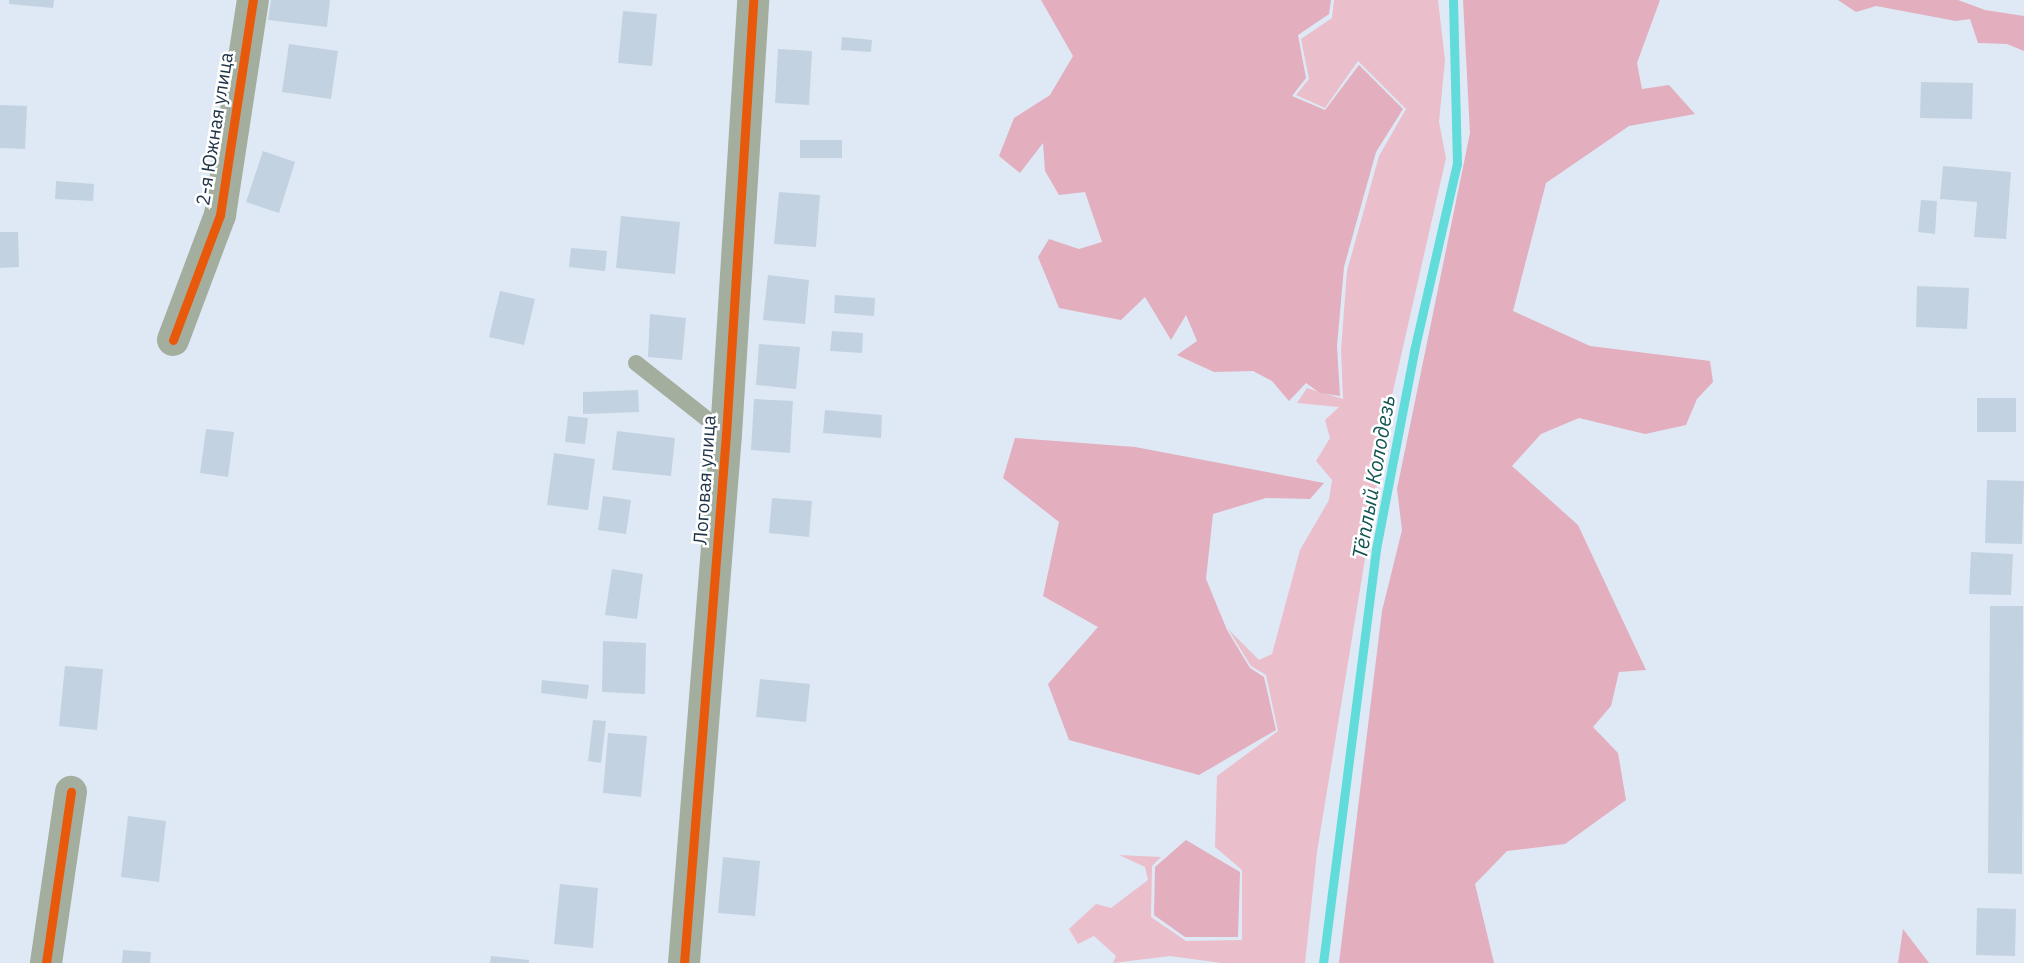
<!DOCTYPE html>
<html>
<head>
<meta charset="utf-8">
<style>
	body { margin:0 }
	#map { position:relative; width:2024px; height:963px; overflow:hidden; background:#dee9f5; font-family:"IBM Plex Sans",sans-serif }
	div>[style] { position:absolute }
	.green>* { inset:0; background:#ebbecb }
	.forest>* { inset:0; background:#e3aebd }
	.stream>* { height:9px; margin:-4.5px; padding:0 4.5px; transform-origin:4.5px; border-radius:4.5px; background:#61dcda }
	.building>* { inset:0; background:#c3d2e0 }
	.service>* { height:16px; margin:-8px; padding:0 8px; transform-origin:8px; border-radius:8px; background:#a3ae9e }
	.minor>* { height:32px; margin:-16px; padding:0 16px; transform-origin:16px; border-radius:16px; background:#a3ae9e }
	.cycleway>* { height:9px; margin:-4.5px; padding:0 4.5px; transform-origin:4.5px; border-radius:4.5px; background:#e8590c }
	span { translate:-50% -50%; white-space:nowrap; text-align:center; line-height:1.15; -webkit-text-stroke:5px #fff; paint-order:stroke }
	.street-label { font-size:19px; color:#1f3347 }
	.water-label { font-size:21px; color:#115551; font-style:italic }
</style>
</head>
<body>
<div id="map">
	<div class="green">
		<div style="clip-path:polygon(1334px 0,1438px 0,1445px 60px,1439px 122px,1446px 158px,1391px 400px,1317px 852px,1305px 963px,1222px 963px,1170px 956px,1113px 963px,1116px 956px,1094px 936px,1078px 944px,1069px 929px,1096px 904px,1111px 908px,1148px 880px,1145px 867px,1119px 855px,1161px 857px,1152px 866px,1151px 917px,1186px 941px,1242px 940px,1242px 870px,1215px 847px,1217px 776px,1278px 731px,1266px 675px,1251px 666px,1228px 629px,1259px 660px,1272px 654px,1300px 550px,1329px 500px,1332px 480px,1316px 461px,1330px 438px,1325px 420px,1339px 407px,1297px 403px,1307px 388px,1343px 399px,1341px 350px,1347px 271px,1379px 156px,1406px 109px,1358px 61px,1325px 108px,1296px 95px,1309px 79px,1301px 39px,1332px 18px)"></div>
	</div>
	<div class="forest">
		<div style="clip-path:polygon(1041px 0,1331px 0,1329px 14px,1298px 35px,1306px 78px,1292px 96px,1325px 110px,1359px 65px,1403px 109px,1376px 152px,1344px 267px,1337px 346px,1340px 396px,1320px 393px,1306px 383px,1289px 401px,1272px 381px,1253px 371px,1214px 372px,1177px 355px,1197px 341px,1186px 315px,1171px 340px,1145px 297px,1121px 320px,1059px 308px,1038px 257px,1049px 239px,1079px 249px,1102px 242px,1085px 192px,1059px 195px,1045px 171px,1043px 143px,1020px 173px,999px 156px,1014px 118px,1050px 95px,1073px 56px)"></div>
		<div style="clip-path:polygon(1463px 0,1660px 0,1637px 63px,1642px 89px,1669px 85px,1695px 114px,1629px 126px,1546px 183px,1513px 311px,1590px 346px,1710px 361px,1713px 382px,1697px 399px,1686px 425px,1645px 434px,1579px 418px,1541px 434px,1512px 466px,1578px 525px,1646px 670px,1619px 672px,1611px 706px,1593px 727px,1618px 753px,1626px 800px,1565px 844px,1507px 851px,1475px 884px,1494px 963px,1339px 963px,1382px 611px,1402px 530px,1397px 489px,1470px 133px)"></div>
		<div style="clip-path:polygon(1838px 0,1958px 0,1985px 10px,2024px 16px,2024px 51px,2007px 44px,1978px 43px,1970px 19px,1956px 21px,1876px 6px,1856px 12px)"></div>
		<div style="clip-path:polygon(1015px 438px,1135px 447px,1324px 483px,1310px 499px,1266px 498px,1213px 514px,1206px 579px,1227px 630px,1250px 668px,1264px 677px,1276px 730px,1199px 775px,1069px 740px,1048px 684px,1098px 627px,1043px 596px,1059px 522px,1003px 478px)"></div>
		<div style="clip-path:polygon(1186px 840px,1240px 872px,1238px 937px,1185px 937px,1154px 915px,1155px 867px)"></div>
		<div style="clip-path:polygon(1903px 929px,1929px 963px,1898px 963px)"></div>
	</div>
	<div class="stream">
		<div style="left:1323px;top:963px;width:417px;rotate:-82.7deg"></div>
		<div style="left:1376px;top:549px;width:202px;rotate:-79.1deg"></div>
		<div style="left:1414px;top:351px;width:192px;rotate:-77.1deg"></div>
		<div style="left:1457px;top:164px;width:164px;rotate:-91.4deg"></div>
	</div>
	<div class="building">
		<div style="clip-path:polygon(9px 0,54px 0,53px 8px,9px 4px)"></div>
		<div style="clip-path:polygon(271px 0,330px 0,327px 27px,268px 20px)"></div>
		<div style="clip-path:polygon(623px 11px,657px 14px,652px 66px,618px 63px)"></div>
		<div style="clip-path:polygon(842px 37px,872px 40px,871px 52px,841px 50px)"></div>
		<div style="clip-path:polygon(289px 44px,338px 51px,331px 99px,282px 92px)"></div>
		<div style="clip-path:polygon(778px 49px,812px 51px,809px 105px,775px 103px)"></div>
		<div style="clip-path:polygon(1921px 82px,1973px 83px,1972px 119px,1920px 118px)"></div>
		<div style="clip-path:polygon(0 105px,27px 106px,25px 149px,0 148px)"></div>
		<div style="clip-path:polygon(800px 140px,842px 140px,842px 158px,800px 158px)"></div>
		<div style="clip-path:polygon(263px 151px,295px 162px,279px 213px,246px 202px)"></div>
		<div style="clip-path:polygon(1943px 166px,2011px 172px,2006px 239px,1974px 237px,1977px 202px,1940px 199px)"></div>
		<div style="clip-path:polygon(56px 181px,94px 184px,93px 201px,55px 199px)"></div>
		<div style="clip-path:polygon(779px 192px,820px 195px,816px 247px,774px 244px)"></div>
		<div style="clip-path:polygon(1921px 200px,1937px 201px,1935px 234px,1918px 232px)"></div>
		<div style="clip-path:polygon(621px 216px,680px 222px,675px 274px,616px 268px)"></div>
		<div style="clip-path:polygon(0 232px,18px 232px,19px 267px,0 268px)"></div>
		<div style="clip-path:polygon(571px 248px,607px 251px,605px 271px,569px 267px)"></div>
		<div style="clip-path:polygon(768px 275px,809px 280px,805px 324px,763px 320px)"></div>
		<div style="clip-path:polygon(1917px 286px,1969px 288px,1967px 329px,1916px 327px)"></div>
		<div style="clip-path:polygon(500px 291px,535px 299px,524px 345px,489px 337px)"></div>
		<div style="clip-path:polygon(835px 295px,875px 298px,874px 316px,834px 313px)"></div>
		<div style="clip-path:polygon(650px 314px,686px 318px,682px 360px,648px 357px)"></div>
		<div style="clip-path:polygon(832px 331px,863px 333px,862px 353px,830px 351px)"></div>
		<div style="clip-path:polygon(759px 344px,800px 347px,796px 389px,756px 385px)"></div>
		<div style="clip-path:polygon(638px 390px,639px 412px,583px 414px,583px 392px)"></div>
		<div style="clip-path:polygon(1977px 398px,2016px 398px,2016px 432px,1977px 432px)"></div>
		<div style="clip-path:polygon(754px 399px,793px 401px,790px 453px,751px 450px)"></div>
		<div style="clip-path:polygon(825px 410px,882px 415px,881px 438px,823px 433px)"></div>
		<div style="clip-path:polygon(568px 416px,588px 418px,585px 444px,565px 442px)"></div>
		<div style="clip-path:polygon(206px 429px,234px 432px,228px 477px,200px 473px)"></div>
		<div style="clip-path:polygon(617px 431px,675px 438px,671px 476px,612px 470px)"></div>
		<div style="clip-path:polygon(554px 453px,595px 459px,588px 510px,547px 505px)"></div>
		<div style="clip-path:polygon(1987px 480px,2024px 481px,2022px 544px,1985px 543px)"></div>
		<div style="clip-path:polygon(603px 496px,631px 500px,626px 534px,598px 530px)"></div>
		<div style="clip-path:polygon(772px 498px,812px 501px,809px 537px,769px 533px)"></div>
		<div style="clip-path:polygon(1971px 552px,2013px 554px,2011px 595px,1969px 594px)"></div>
		<div style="clip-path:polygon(612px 569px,643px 574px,637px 619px,605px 615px)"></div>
		<div style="clip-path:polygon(1990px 606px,2023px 606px,2022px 874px,1988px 873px)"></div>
		<div style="clip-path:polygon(603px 641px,646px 643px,645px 694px,602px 692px)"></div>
		<div style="clip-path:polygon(65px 666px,103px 669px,97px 730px,59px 726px)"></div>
		<div style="clip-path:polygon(760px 679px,810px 684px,806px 722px,756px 717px)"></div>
		<div style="clip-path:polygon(542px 680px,589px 685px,587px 699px,541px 693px)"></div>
		<div style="clip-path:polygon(593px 720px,606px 721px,601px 763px,588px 761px)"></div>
		<div style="clip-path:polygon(608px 733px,647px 736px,641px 797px,603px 793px)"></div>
		<div style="clip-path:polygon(128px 816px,166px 821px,159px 882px,121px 877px)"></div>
		<div style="clip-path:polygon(723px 857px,760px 861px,755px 916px,718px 913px)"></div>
		<div style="clip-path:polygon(560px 884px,598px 888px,593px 948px,554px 944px)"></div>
		<div style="clip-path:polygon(1977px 908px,2016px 909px,2015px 956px,1976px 955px)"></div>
		<div style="clip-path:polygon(123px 950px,151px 952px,150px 963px,122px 963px)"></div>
		<div style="clip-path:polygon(491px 956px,529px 960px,529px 963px,490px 963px)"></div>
	</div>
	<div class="service">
		<div style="left:636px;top:363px;width:115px;rotate:38.3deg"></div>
	</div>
	<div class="minor">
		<div style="left:173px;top:340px;width:134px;rotate:-69.4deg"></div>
		<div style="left:220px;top:215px;width:218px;rotate:-81.3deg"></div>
		<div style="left:46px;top:963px;width:173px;rotate:-81.7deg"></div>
		<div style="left:684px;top:963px;width:531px;rotate:-85.46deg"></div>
		<div style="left:726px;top:434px;width:435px;rotate:-86.4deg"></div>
	</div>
	<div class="cycleway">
		<div style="left:173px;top:340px;width:134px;rotate:-69.4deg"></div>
		<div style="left:220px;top:215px;width:218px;rotate:-81.3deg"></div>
		<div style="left:46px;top:963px;width:173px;rotate:-81.7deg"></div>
		<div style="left:684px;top:963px;width:531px;rotate:-85.46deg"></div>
		<div style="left:726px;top:434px;width:435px;rotate:-86.4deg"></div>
	</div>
	<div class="street-label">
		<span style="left:215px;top:129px;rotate:-81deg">2-я Южная улица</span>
		<span style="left:705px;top:480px;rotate:-86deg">Логовая улица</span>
	</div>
	<div class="water-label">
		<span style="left:1373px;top:477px;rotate:-80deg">Тёплый Колодезь</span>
	</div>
</div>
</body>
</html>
